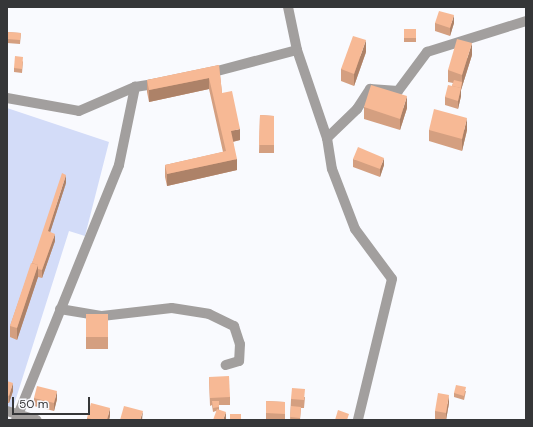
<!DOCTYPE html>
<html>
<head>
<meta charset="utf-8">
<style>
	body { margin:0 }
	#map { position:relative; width:533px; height:427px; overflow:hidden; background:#f9fafe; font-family:"DM Sans",sans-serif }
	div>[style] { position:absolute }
	.green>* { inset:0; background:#d3dcf8 }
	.minor>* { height:10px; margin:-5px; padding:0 5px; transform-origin:5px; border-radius:5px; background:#a29f9e }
	.wall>* { inset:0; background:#d49f80 }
	.shaded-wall>* { inset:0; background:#ad8268 }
	.building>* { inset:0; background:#f7b995 }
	span { translate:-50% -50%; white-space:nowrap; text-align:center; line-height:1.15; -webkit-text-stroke:4px #f9fafe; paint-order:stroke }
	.frame { position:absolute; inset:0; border:8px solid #353638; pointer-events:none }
	.scale { position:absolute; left:12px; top:397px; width:78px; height:18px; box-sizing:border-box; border:2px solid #353638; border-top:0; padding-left:5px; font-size:12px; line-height:14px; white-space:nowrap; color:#353638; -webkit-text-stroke:3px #f9fafe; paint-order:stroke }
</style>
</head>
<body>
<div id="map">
	<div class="green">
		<div style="clip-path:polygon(7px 108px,109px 142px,85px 236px,69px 231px,13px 408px,7px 406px)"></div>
	</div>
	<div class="minor">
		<div style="left:288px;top:7px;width:44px;rotate:78.2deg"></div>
		<div style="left:297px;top:50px;width:93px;rotate:71.2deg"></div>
		<div style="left:327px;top:138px;width:31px;rotate:81deg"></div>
		<div style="left:332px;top:169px;width:64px;rotate:69deg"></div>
		<div style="left:355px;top:229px;width:62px;rotate:53.5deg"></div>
		<div style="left:392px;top:279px;width:145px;rotate:103.6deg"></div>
		<div style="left:206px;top:74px;width:94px;rotate:-14.8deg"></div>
		<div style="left:7px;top:98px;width:73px;rotate:10.2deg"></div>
		<div style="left:79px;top:111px;width:61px;rotate:-23.2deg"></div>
		<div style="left:135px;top:87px;width:24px;rotate:-9deg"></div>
		<div style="left:327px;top:138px;width:42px;rotate:-44deg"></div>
		<div style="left:357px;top:109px;width:24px;rotate:-57deg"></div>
		<div style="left:370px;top:89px;width:28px;rotate:4deg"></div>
		<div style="left:398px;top:91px;width:49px;rotate:-53.4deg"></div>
		<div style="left:427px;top:52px;width:104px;rotate:-17.4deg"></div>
		<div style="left:60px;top:309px;width:43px;rotate:9.5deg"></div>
		<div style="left:102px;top:316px;width:70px;rotate:-6.5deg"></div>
		<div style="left:172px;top:308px;width:37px;rotate:9deg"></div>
		<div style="left:209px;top:314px;width:28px;rotate:26deg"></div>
		<div style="left:234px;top:326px;width:19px;rotate:72deg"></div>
		<div style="left:240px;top:344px;width:17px;rotate:93deg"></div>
		<div style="left:239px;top:361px;width:14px;rotate:163deg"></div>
		<div style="left:7px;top:411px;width:31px;rotate:17deg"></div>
		<div style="left:16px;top:420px;width:275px;rotate:-68deg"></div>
		<div style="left:119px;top:165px;width:80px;rotate:-78.4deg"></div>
	</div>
	<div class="wall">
		<div style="clip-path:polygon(435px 23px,454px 23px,450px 36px,435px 31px)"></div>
		<div style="clip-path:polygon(404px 29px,416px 29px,416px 42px,404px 42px)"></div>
		<div style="clip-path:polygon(7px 32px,21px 33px,20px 44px,7px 43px)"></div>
		<div style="clip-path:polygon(366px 52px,354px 86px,341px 81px,341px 69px)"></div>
		<div style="clip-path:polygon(472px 55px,461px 90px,461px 96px,458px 109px,445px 105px,445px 97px,452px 86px,453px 83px,448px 82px,448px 70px)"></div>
		<div style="clip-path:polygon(23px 61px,22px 73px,14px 72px,14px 68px)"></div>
		<div style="clip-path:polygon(219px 65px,222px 93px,240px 140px,233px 142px,237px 170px,167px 186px,165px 177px,165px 165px,223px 152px,209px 89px,149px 102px,147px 92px,147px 80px)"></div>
		<div style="clip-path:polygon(364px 107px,407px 108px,400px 130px,364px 119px)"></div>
		<div style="clip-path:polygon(260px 115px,274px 116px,274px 153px,259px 153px)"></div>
		<div style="clip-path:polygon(429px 130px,467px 130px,462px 151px,429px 141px)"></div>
		<div style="clip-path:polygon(353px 159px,384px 165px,380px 177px,353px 167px)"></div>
		<div style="clip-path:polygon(66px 183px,50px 232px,55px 241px,42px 278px,38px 277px,17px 340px,10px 337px,10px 326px,32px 263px)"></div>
		<div style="clip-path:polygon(86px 314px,108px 314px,108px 349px,86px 349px)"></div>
		<div style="clip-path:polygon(209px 377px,230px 397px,230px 405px,219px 405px,219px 410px,213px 412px,212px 405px,210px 406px)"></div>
		<div style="clip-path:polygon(7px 381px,13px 391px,9px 403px,7px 403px)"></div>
		<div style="clip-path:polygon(466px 391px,464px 400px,454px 397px,454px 393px)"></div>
		<div style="clip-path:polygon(305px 397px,304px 408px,301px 408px,300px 420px,290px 420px,291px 399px)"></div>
		<div style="clip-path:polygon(34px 398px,57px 399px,54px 411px,34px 406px)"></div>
		<div style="clip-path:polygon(266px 401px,285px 402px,285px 420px,266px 420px)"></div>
		<div style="clip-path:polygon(449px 403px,446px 420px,435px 419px,435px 411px)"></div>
		<div style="clip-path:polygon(110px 416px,109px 420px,87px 420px,87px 418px)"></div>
	</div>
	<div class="shaded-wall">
		<div style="clip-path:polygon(454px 15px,454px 23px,450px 36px,450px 28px)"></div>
		<div style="clip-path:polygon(366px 40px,366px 52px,354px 86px,354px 74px)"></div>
		<div style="clip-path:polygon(472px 43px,472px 55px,461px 90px,461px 96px,458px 109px,458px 101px,462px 82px,462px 75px)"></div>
		<div style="clip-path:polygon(209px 78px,209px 89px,149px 102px,149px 90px)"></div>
		<div style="clip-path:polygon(407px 96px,407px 108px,400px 130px,400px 119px)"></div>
		<div style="clip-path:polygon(467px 118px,467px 130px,462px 151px,462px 139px)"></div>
		<div style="clip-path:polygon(240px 129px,240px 140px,231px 142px,231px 131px)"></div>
		<div style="clip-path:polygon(384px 158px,384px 165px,380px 177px,380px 169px)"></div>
		<div style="clip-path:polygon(237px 159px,237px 170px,167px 186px,167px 174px)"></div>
		<div style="clip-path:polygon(66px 175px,66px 183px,48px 239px,48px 231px)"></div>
		<div style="clip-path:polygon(55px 234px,55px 241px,42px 278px,42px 270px)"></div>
		<div style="clip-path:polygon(38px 265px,38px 277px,17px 340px,17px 328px)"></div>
		<div style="clip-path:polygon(13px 383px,13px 391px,9px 403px,9px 396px)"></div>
		<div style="clip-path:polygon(57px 391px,57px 399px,54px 411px,54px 403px)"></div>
		<div style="clip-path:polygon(449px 395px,449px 403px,446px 420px,446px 413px)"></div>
		<div style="clip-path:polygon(110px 408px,110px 416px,109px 420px,107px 420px)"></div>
		<div style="clip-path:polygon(143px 411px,142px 420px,140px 420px)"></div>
		<div style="clip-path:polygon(226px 412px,226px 420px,223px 420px)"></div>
	</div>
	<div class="building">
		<div style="clip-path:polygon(439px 11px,454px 15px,450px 28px,435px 23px)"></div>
		<div style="clip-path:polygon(404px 29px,416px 29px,416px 38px,404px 38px)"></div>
		<div style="clip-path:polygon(7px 32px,21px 33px,20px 40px,7px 39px)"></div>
		<div style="clip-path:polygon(353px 36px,366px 40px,354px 74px,341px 69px)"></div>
		<div style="clip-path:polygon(457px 39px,472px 43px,462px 75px,448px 70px)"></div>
		<div style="clip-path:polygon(15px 56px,23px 57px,22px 69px,14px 68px)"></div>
		<div style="clip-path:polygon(219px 65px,222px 93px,232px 91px,240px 129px,231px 131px,237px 159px,167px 174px,165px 165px,226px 151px,209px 78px,149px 90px,147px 80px)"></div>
		<div style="clip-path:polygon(454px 80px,462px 82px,461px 88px,452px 86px)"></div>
		<div style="clip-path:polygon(371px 85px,407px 96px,400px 119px,364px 107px)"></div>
		<div style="clip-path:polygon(448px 85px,461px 88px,458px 101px,445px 97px)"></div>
		<div style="clip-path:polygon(434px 109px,467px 118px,462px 139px,429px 130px)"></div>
		<div style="clip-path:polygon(260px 115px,274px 116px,274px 145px,259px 145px)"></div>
		<div style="clip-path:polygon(358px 147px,384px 158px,380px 169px,353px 159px)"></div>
		<div style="clip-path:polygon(62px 173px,66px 175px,48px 231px,55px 234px,42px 270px,38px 269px,38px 265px,32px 263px)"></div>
		<div style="clip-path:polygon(31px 263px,38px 265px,17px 328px,10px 326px)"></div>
		<div style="clip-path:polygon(86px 314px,108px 314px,108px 337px,86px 337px)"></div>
		<div style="clip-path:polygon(229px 376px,230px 397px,210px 398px,209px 377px)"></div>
		<div style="clip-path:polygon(7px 381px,13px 383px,9px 396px,7px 395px)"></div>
		<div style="clip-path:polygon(456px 385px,466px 387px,464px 396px,454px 393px)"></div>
		<div style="clip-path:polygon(37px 386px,57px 391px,54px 403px,34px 398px)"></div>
		<div style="clip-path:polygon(292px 388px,305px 389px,304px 400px,291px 399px)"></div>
		<div style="clip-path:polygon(438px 393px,449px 395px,446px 413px,435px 411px)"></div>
		<div style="clip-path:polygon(212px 401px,219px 401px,219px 407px,213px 408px)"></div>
		<div style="clip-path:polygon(266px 401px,285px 402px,285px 414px,266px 413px)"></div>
		<div style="clip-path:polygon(91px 403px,110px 408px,107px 420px,95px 420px,87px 418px)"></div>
		<div style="clip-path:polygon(124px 406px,143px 411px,140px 420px,120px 420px)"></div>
		<div style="clip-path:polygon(291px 406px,301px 407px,300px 418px,290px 417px)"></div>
		<div style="clip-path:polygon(217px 409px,226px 412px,223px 420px,213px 420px)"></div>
		<div style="clip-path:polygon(338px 410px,349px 414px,347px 420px,335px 420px)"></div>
		<div style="clip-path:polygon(230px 414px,241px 414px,241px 420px,230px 420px)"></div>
	</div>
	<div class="frame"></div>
	<div class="scale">50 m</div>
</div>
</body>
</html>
